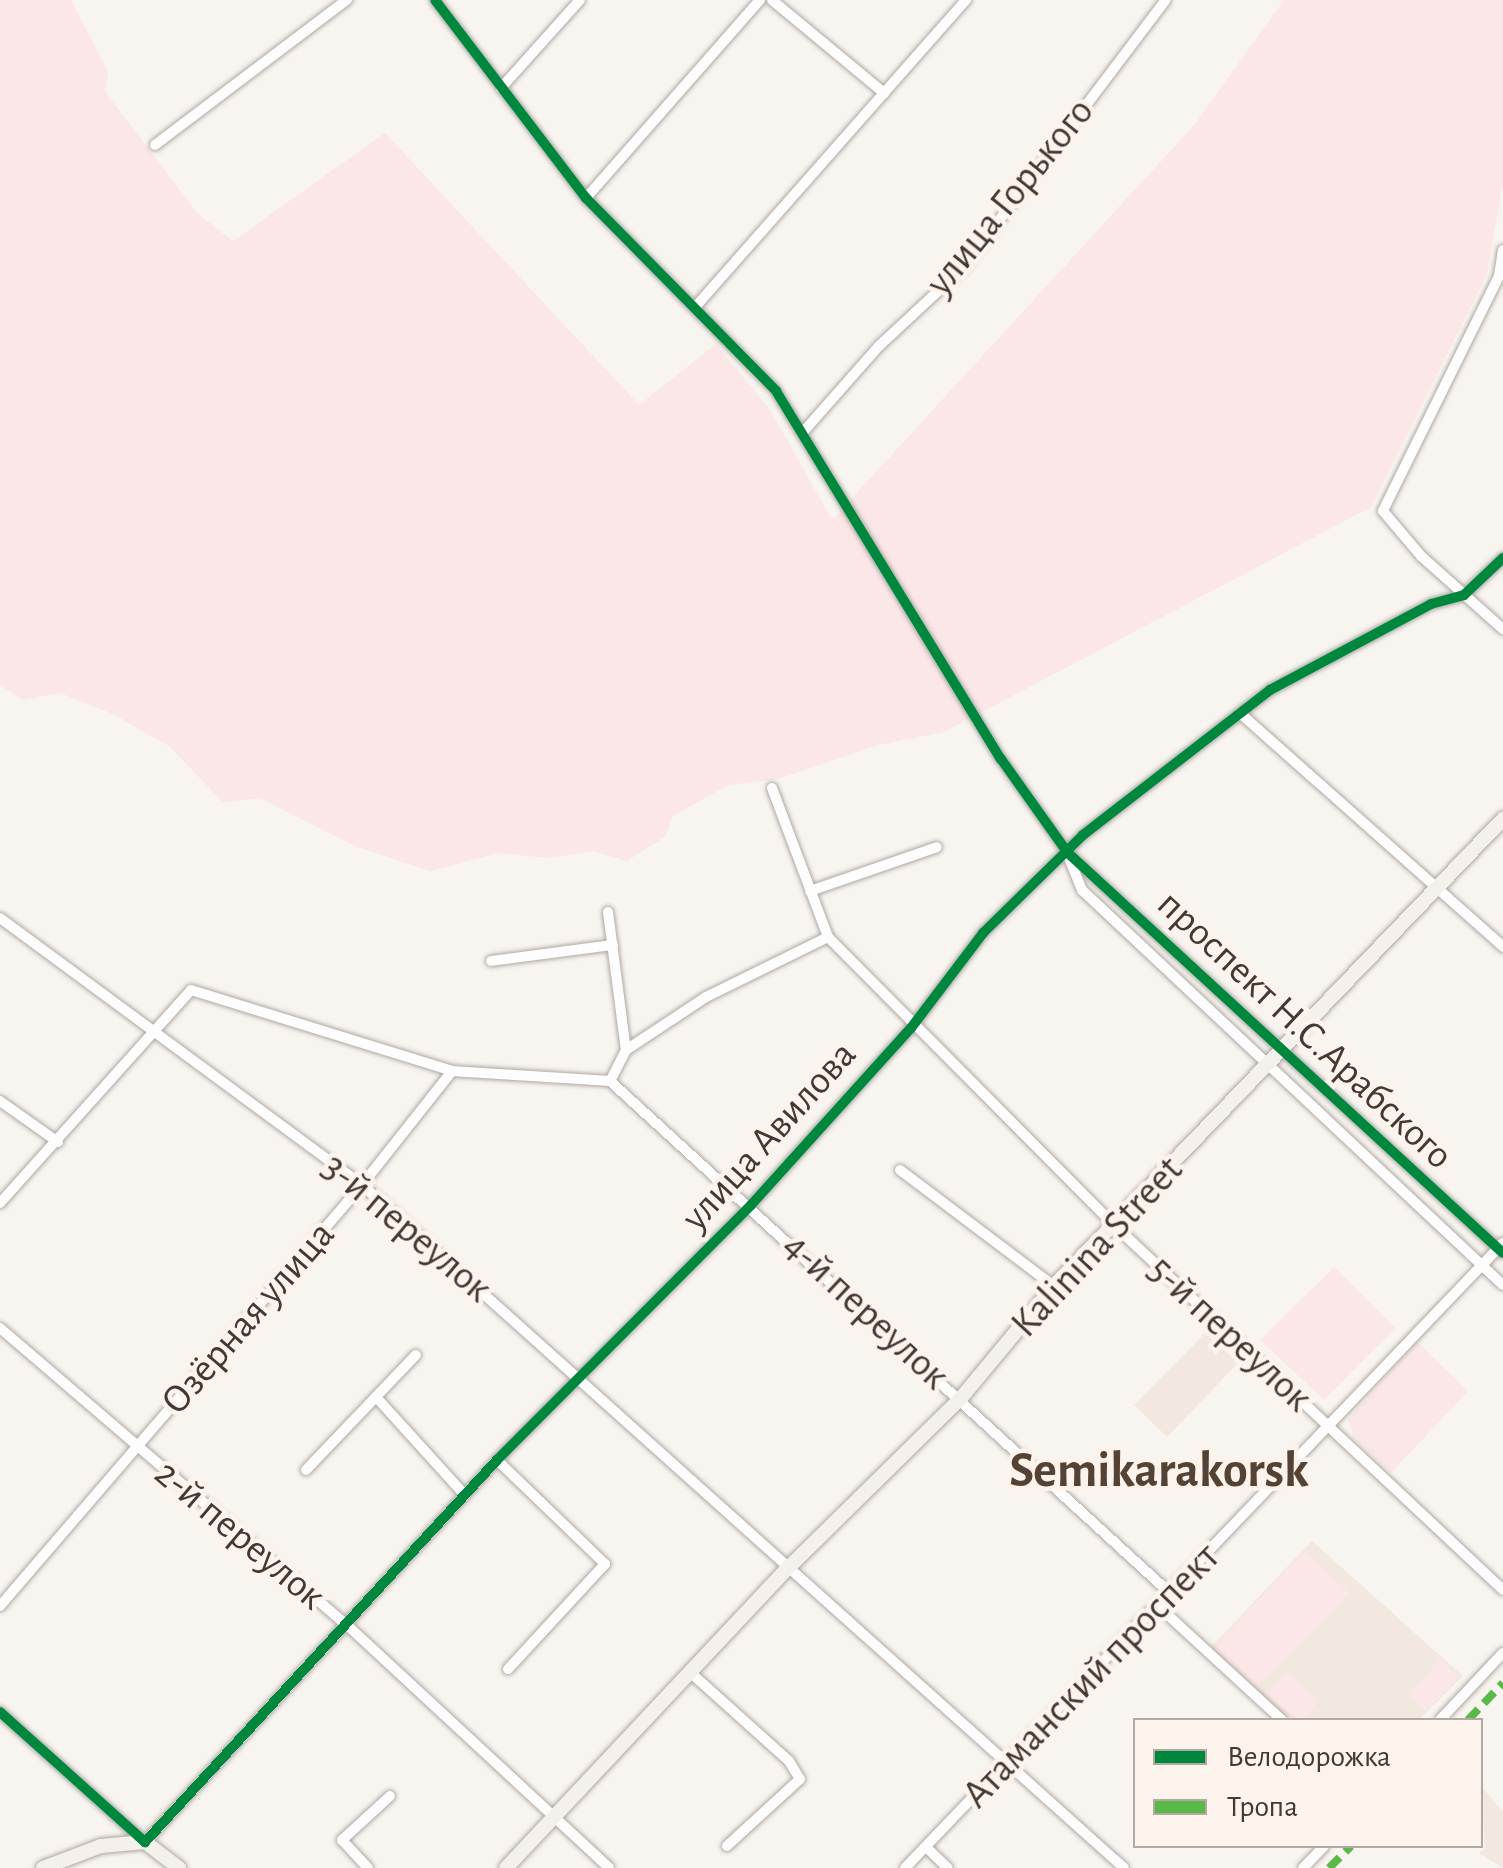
<!DOCTYPE html>
<html>
<head>
<meta charset="utf-8">
<style>
	body { margin:0 }
	#map { position:relative; width:1503px; height:1868px; overflow:hidden; background:#f8f4f0; font-family:"Alegreya Sans",sans-serif }
	div>[style] { position:absolute }
	.built>* { inset:0; background:#f3e8df }
	.green>* { inset:0; background:#fbe7e7 }
	.roads { filter:drop-shadow(0 0 2px #aea9a4) drop-shadow(0 0 2px #aea9a4) }
	.minor>* { height:10px; margin:-5px; padding:0 5px; transform-origin:5px; border-radius:5px; background:#fefdfd }
	.major>* { height:14px; margin:-7px; padding:0 7px; transform-origin:7px; border-radius:7px; background:#f4f1ec }
	.quiet>* { height:8px; margin-top:-4px; transform-origin:0; background:repeating-linear-gradient(90deg,#58b947 0 15px,transparent 0 23px) }
	.cycleway>* { height:10px; margin:-5px; padding:0 5px; transform-origin:5px; border-radius:5px; background:#00873e }
	span { translate:-50% -50%; white-space:nowrap; text-align:center; line-height:1.15; -webkit-text-stroke:9px #fcf3ec; paint-order:stroke }
	.street-label { font-size:40px; color:#413932 }
	.district-label { font-size:50px; color:#544335; font-weight:700 }
	.legend { position:absolute; left:1133px; top:1718px; width:350px; height:130px; box-sizing:border-box; background:#fcf3ec; border:2px solid #b1a9a2; margin:0; padding:12px 18px; list-style:none; font-size:30px; color:#413932 }
	.legend li { display:flex; align-items:center; gap:20px; height:50px }
	.legend b { width:50px; border:2px solid #b1a9a2 }
</style>
</head>
<body>
<div id="map">
	<div class="built">
		<div style="clip-path:polygon(1206px 1332px,1238px 1363px,1167px 1437px,1134px 1405px)"></div>
		<div style="clip-path:polygon(1312px 1541px,1463px 1676px,1419px 1720px,1289px 1720px,1210px 1648px)"></div>
		<div style="clip-path:polygon(1481px 1786px,1503px 1812px,1503px 1868px,1479px 1853px,1485px 1848px)"></div>
	</div>
	<div class="green">
		<div style="clip-path:polygon(0 0,71px 0,108px 72px,105px 92px,199px 215px,233px 241px,385px 133px,639px 405px,716px 344px,771px 411px,832px 520px,1195px 124px,1284px 0,1503px 0,1503px 182px,1487px 274px,1371px 507px,944px 732px,878px 745px,778px 779px,728px 785px,673px 816px,665px 837px,627px 861px,593px 851px,549px 858px,498px 853px,430px 871px,355px 846px,260px 798px,223px 802px,169px 746px,113px 714px,60px 693px,23px 700px,0 685px)"></div>
		<div style="clip-path:polygon(1334px 1267px,1395px 1328px,1324px 1400px,1260px 1340px)"></div>
		<div style="clip-path:polygon(1417px 1342px,1468px 1391px,1391px 1473px,1354px 1439px,1348px 1419px)"></div>
		<div style="clip-path:polygon(1305px 1551px,1349px 1593px,1257px 1688px,1213px 1649px)"></div>
		<div style="clip-path:polygon(1440px 1660px,1458px 1678px,1426px 1711px,1408px 1693px)"></div>
		<div style="clip-path:polygon(1287px 1671px,1319px 1701px,1301px 1720px,1265px 1695px)"></div>
	</div>
	<div class="roads">
		<div class="minor">
			<div style="left:435px;top:0;width:249px;rotate:52.7deg"></div>
			<div style="left:586px;top:198px;width:271px;rotate:45.4deg"></div>
			<div style="left:776px;top:391px;width:431px;rotate:58.6deg"></div>
			<div style="left:1001px;top:759px;width:114px;rotate:54.6deg"></div>
			<div style="left:1067px;top:852px;width:592px;rotate:42.61deg"></div>
			<div style="left:772px;top:0;width:146px;rotate:39.7deg"></div>
			<div style="left:501px;top:88px;width:118px;rotate:-48.1deg"></div>
			<div style="left:155px;top:145px;width:241px;rotate:-37.1deg"></div>
			<div style="left:586px;top:198px;width:264px;rotate:-48.7deg"></div>
			<div style="left:1503px;top:250px;width:26px;rotate:99deg"></div>
			<div style="left:1499px;top:276px;width:262px;rotate:116.3deg"></div>
			<div style="left:1383px;top:511px;width:59px;rotate:49.8deg"></div>
			<div style="left:1421px;top:556px;width:110px;rotate:41.7deg"></div>
			<div style="left:697px;top:305px;width:407px;rotate:-48.6deg"></div>
			<div style="left:804px;top:431px;width:113px;rotate:-48.6deg"></div>
			<div style="left:879px;top:346px;width:115px;rotate:-42.9deg"></div>
			<div style="left:963px;top:268px;width:336px;rotate:-52.9deg"></div>
			<div style="left:1241px;top:714px;width:351px;rotate:41.6deg"></div>
			<div style="left:772px;top:788px;width:159px;rotate:69.4deg"></div>
			<div style="left:828px;top:937px;width:407px;rotate:45.2deg"></div>
			<div style="left:1115px;top:1226px;width:532px;rotate:43.17deg"></div>
			<div style="left:1069px;top:858px;width:35px;rotate:68deg"></div>
			<div style="left:1082px;top:890px;width:577px;rotate:43.18deg"></div>
			<div style="left:810px;top:891px;width:134px;rotate:-19.1deg"></div>
			<div style="left:608px;top:912px;width:139px;rotate:82.6deg"></div>
			<div style="left:626px;top:1050px;width:35px;rotate:117deg"></div>
			<div style="left:0;top:918px;width:450px;rotate:36.4deg"></div>
			<div style="left:362px;top:1185px;width:1023px;rotate:41.87deg"></div>
			<div style="left:491px;top:961px;width:123px;rotate:-7.5deg"></div>
			<div style="left:626px;top:1050px;width:96px;rotate:-33.5deg"></div>
			<div style="left:706px;top:997px;width:136px;rotate:-26.2deg"></div>
			<div style="left:0;top:1101px;width:71px;rotate:35.3deg"></div>
			<div style="left:900px;top:1170px;width:193px;rotate:37deg"></div>
			<div style="left:0;top:1203px;width:286px;rotate:-48.1deg"></div>
			<div style="left:191px;top:990px;width:273px;rotate:17.2deg"></div>
			<div style="left:452px;top:1071px;width:158px;rotate:3.6deg"></div>
			<div style="left:610px;top:1081px;width:759px;rotate:42.44deg"></div>
			<div style="left:0;top:1328px;width:457px;rotate:40.6deg"></div>
			<div style="left:347px;top:1625px;width:357px;rotate:42.8deg"></div>
			<div style="left:376px;top:1397px;width:132px;rotate:47.8deg"></div>
			<div style="left:497px;top:1460px;width:150px;rotate:43.9deg"></div>
			<div style="left:605px;top:1564px;width:143px;rotate:132.7deg"></div>
			<div style="left:306px;top:1470px;width:159px;rotate:-46.3deg"></div>
			<div style="left:0;top:1606px;width:555px;rotate:-49.31deg"></div>
			<div style="left:362px;top:1185px;width:145px;rotate:-51.7deg"></div>
			<div style="left:1158px;top:1606px;width:168px;rotate:42.6deg"></div>
			<div style="left:691px;top:1673px;width:132px;rotate:41.9deg"></div>
			<div style="left:789px;top:1761px;width:21px;rotate:59deg"></div>
			<div style="left:800px;top:1779px;width:99px;rotate:137.5deg"></div>
			<div style="left:0;top:1712px;width:195px;rotate:41.9deg"></div>
			<div style="left:145px;top:1842px;width:519px;rotate:-47.34deg"></div>
			<div style="left:497px;top:1460px;width:360px;rotate:-45.1deg"></div>
			<div style="left:751px;top:1205px;width:239px;rotate:-47.9deg"></div>
			<div style="left:911px;top:1028px;width:119px;rotate:-52.8deg"></div>
			<div style="left:983px;top:933px;width:140px;rotate:-44.4deg"></div>
			<div style="left:1083px;top:835px;width:237px;rotate:-37.8deg"></div>
			<div style="left:1270px;top:690px;width:183px;rotate:-28.1deg"></div>
			<div style="left:1431px;top:604px;width:34px;rotate:-15deg"></div>
			<div style="left:1464px;top:595px;width:54px;rotate:-43.5deg"></div>
			<div style="left:1440px;top:1720px;width:92px;rotate:-46.8deg"></div>
			<div style="left:926px;top:1847px;width:30px;rotate:44deg"></div>
			<div style="left:368px;top:1868px;width:38px;rotate:-133deg"></div>
			<div style="left:342px;top:1840px;width:65px;rotate:-42.5deg"></div>
			<div style="left:905px;top:1868px;width:865px;rotate:-46.26deg"></div>
			<div style="left:1303px;top:1868px;width:30px;rotate:-46deg"></div>
		</div>
		<div class="major">
			<div style="left:43px;top:1868px;width:62px;rotate:-20.8deg"></div>
			<div style="left:101px;top:1846px;width:44px;rotate:-5.2deg"></div>
			<div style="left:145px;top:1842px;width:43px;rotate:37.4deg"></div>
			<div style="left:506px;top:1868px;width:415px;rotate:-46.8deg"></div>
			<div style="left:790px;top:1566px;width:240px;rotate:-44.5deg"></div>
			<div style="left:961px;top:1398px;width:146px;rotate:-50.3deg"></div>
			<div style="left:1054px;top:1286px;width:648px;rotate:-46.13deg"></div>
		</div>
	</div>
	<div class="quiet">
		<div style="left:1468px;top:1720px;width:51px;rotate:-46.6deg"></div>
		<div style="left:1329px;top:1868px;width:31px;rotate:-45deg"></div>
	</div>
	<div class="cycleway">
		<div style="left:435px;top:0;width:249px;rotate:52.7deg"></div>
		<div style="left:586px;top:198px;width:271px;rotate:45.4deg"></div>
		<div style="left:776px;top:391px;width:431px;rotate:58.6deg"></div>
		<div style="left:1001px;top:759px;width:114px;rotate:54.6deg"></div>
		<div style="left:1067px;top:852px;width:592px;rotate:42.61deg"></div>
		<div style="left:0;top:1712px;width:195px;rotate:41.9deg"></div>
		<div style="left:145px;top:1842px;width:519px;rotate:-47.34deg"></div>
		<div style="left:497px;top:1460px;width:360px;rotate:-45.1deg"></div>
		<div style="left:751px;top:1205px;width:239px;rotate:-47.9deg"></div>
		<div style="left:911px;top:1028px;width:119px;rotate:-52.8deg"></div>
		<div style="left:983px;top:933px;width:140px;rotate:-44.4deg"></div>
		<div style="left:1083px;top:835px;width:237px;rotate:-37.8deg"></div>
		<div style="left:1270px;top:690px;width:183px;rotate:-28.1deg"></div>
		<div style="left:1431px;top:604px;width:34px;rotate:-15deg"></div>
		<div style="left:1464px;top:595px;width:54px;rotate:-43.5deg"></div>
	</div>
	<div class="street-label">
		<span style="left:1010px;top:197px;rotate:-51deg">улица Горького</span>
		<span style="left:1305px;top:1030px;rotate:43deg">проспект Н.С.Арабского</span>
		<span style="left:769px;top:1136px;rotate:-48deg">улица Авилова</span>
		<span style="left:407px;top:1228px;rotate:40deg">3-й переулок</span>
		<span style="left:1097px;top:1247px;rotate:-47deg">Kalinina Street</span>
		<span style="left:866px;top:1311px;rotate:43deg">4-й переулок</span>
		<span style="left:248px;top:1318px;rotate:-49deg">Озёрная улица</span>
		<span style="left:1230px;top:1334px;rotate:43deg">5-й переулок</span>
		<span style="left:240px;top:1535px;rotate:40deg">2-й переулок</span>
		<span style="left:1091px;top:1676px;rotate:-46deg">Атаманский проспект</span>
	</div>
	<div class="district-label">
		<span style="left:1159px;top:1472px">Semikarakorsk</span>
	</div>
	<ul class="legend">
	<li><b style="height:12px;background:#00873e"></b>Велодорожка</li>
	<li><b style="height:12px;background:#58b947"></b>Тропа</li>
	</ul>
</div>
</body>
</html>
